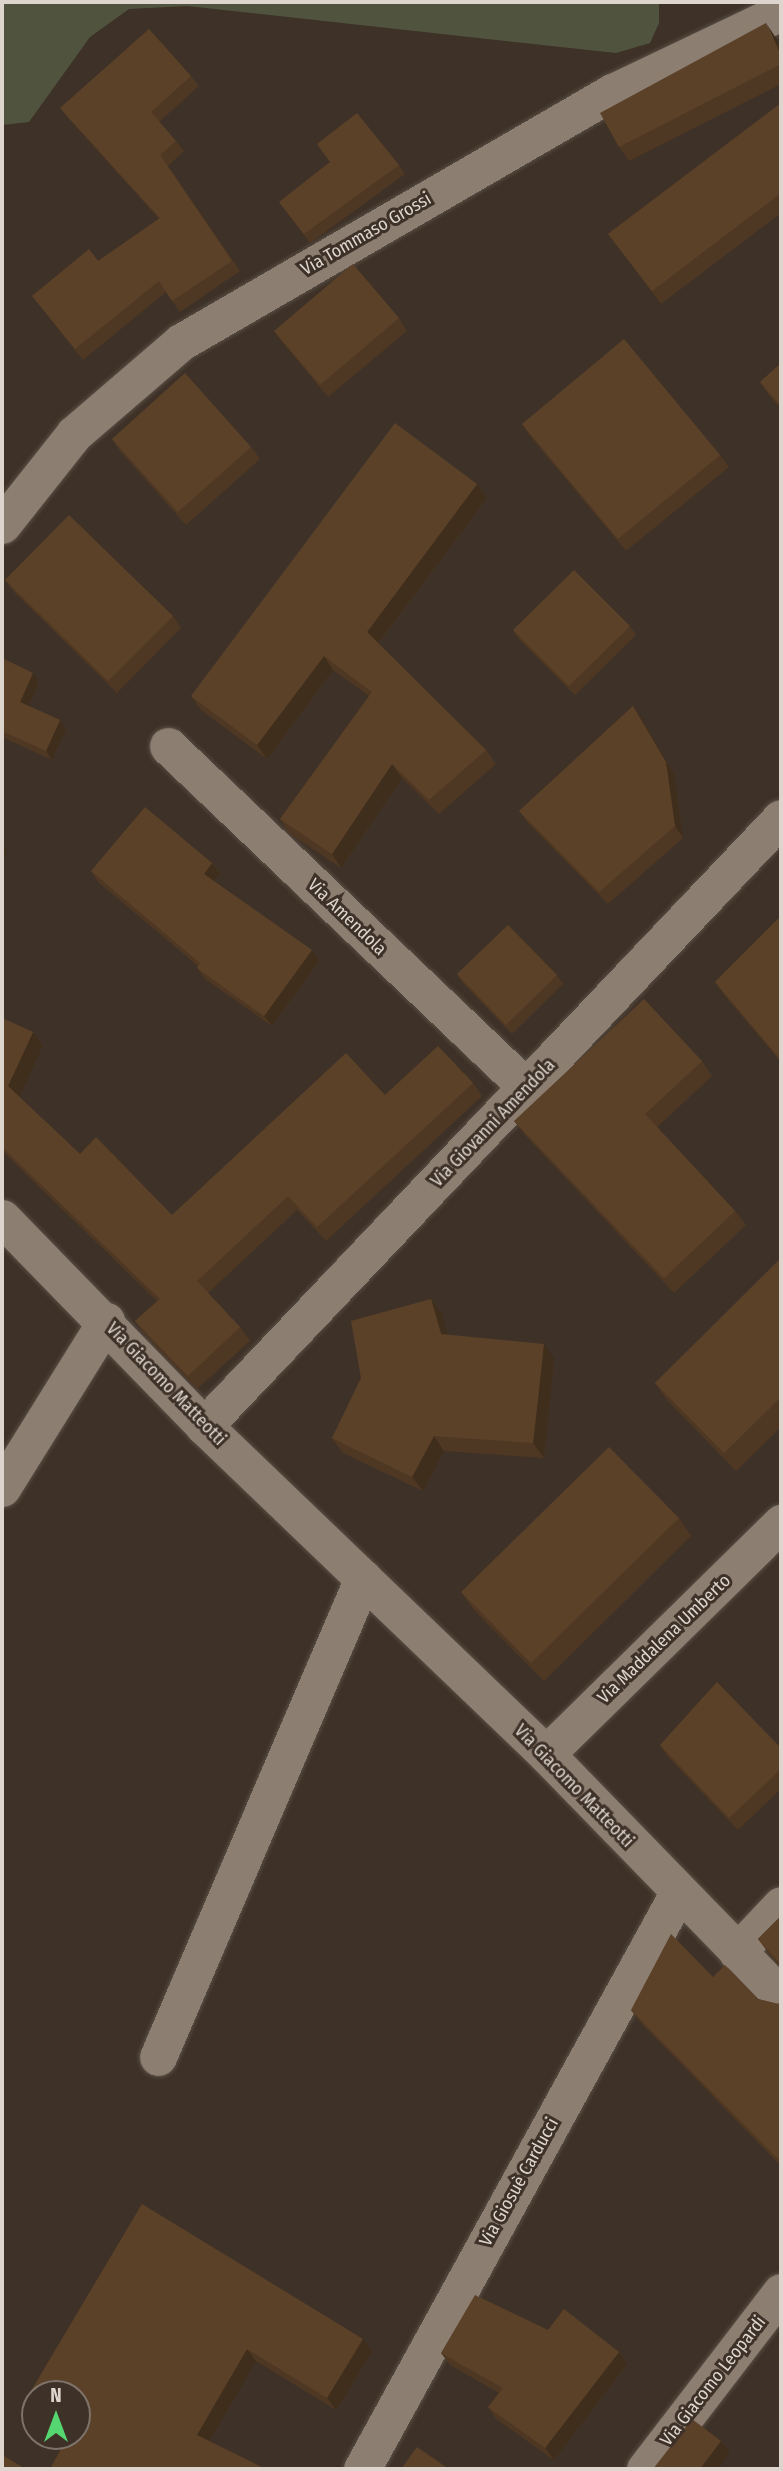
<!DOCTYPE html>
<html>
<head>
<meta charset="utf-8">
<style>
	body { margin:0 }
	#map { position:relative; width:783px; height:2471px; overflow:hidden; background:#3e3127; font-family:"Fira Sans Condensed",sans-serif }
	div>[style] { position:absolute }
	.green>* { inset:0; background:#50543f }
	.roads { filter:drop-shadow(0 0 2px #584e44) drop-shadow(0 0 2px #584e44) }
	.minor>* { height:37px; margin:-18.5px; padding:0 18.5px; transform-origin:18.5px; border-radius:18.5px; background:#8d7e72 }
	.wall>* { inset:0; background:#4f3823 }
	.shaded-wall>* { inset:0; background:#402e1d }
	.building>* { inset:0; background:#5c4129 }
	span { translate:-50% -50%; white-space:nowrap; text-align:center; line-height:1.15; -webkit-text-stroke:6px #3e3127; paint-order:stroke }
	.street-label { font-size:18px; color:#ddd5ce }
	.frame { position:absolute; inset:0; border:4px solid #ddd5ce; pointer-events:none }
	.north { position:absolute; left:21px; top:2380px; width:70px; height:70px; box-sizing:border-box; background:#3e3127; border:2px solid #7e736a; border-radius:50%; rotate:0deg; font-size:19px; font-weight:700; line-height:28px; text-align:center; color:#ddd5ce }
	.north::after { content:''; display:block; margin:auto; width:24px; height:32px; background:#55d671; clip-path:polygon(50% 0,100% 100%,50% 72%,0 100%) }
</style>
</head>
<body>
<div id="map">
	<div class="green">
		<div style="clip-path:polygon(2px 2px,659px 2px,659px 23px,650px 43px,616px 53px,187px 6px,129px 9px,90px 37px,29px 122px,2px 125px)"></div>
	</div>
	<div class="roads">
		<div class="minor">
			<div style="left:2px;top:525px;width:116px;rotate:-51.6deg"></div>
			<div style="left:74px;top:434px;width:141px;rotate:-40.7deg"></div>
			<div style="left:181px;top:342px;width:499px;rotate:-30.1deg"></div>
			<div style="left:613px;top:92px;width:186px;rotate:-25.5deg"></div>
			<div style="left:168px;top:746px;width:496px;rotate:43.6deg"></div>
			<div style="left:2px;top:1218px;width:290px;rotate:45.8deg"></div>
			<div style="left:204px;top:1426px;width:474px;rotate:43.8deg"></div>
			<div style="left:546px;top:1754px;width:337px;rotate:45.8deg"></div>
			<div style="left:204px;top:1426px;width:838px;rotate:-46.5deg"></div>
			<div style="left:2px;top:1488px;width:197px;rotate:-58.1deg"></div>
			<div style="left:546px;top:1754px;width:330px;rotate:-44.5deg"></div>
			<div style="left:737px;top:1952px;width:64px;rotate:-46.9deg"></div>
			<div style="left:158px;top:2057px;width:521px;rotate:-66.83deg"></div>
			<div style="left:362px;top:2469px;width:655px;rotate:-61.24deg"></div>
			<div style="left:645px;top:2469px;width:223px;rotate:-52.5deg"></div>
		</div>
	</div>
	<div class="wall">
		<div style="clip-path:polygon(776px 38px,781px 49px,781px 84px,629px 161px,619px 147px)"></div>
		<div style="clip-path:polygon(191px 76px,199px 86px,159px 122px,176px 141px,184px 151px,168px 166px,240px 271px,180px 312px,166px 292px,83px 360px,32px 296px,98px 261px,159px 219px,68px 118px,60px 108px)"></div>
		<div style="clip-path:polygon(781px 103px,781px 213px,661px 304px,608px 234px)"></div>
		<div style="clip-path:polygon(317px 144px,399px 165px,405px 174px,310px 243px,279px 202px,330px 162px)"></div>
		<div style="clip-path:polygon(399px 318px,407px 331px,328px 397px,283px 343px,274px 331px)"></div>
		<div style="clip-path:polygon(781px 363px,781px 409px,768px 394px,760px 382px)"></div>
		<div style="clip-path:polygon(522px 424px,720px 455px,729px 467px,626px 551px,530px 436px)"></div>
		<div style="clip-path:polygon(112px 439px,251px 447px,260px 459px,186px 525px,120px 451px)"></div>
		<div style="clip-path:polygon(477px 484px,487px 498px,378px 644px,486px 750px,496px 764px,439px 814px,402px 778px,341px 868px,289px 833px,280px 819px,369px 696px,333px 670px,267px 759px,201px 710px,191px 696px)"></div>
		<div style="clip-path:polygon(5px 580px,173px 616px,181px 628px,117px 693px,14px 592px)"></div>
		<div style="clip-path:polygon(630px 626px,636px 635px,575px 695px,519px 639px,513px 630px)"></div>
		<div style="clip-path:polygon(2px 658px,39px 682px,28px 706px,60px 720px,66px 729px,52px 760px,2px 737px)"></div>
		<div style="clip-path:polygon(633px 706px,641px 718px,674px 774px,683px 838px,608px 904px,528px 823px,519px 811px)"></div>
		<div style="clip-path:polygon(212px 863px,220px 874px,214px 881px,319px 961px,272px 1026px,205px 979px,197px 968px,198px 966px,98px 882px,91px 871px)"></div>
		<div style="clip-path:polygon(781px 916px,781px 1062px,725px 996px,715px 982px)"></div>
		<div style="clip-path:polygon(457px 974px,557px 975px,563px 984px,512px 1034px,463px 983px)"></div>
		<div style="clip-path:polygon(2px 1018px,33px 1032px,43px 1045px,19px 1097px,80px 1154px,172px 1215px,385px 1095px,473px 1083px,482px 1096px,326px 1241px,297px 1210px,208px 1293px,240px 1327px,250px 1341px,197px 1389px,145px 1335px,135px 1321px,157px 1301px,2px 1151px)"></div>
		<div style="clip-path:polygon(702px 1061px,712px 1076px,657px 1127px,735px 1211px,746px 1225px,674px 1293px,525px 1135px,514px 1121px)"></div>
		<div style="clip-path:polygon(781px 1258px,781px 1427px,736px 1471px,667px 1400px,655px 1383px)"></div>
		<div style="clip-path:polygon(431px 1299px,442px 1314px,447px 1335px,554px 1359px,544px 1458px,444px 1451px,423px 1491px,343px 1453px,332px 1438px)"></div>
		<div style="clip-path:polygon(679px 1518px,691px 1536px,544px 1681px,474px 1610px,461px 1592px)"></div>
		<div style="clip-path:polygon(660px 1745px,781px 1748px,781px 1789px,738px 1830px,668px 1757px)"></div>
		<div style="clip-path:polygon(781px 1916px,781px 1968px,767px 1951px,758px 1939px)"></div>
		<div style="clip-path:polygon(713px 1977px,758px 1999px,778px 2004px,781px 2001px,781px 2166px,640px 2022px,631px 2010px)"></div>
		<div style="clip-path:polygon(142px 2204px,372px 2352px,336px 2410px,256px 2361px,77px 2436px,77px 2394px,35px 2394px,35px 2396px,31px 2391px)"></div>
		<div style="clip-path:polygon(548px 2330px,619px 2352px,627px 2364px,554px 2460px,496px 2419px,488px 2407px,499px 2393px,450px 2365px,441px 2353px)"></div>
	</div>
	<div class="shaded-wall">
		<div style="clip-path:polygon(766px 23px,776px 38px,781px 49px,781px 55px)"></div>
		<div style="clip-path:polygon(477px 484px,487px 498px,376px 646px,367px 632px)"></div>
		<div style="clip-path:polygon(324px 656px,333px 670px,267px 759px,257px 745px)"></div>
		<div style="clip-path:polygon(33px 673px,39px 682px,26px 711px,20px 702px)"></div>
		<div style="clip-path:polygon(633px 706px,641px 718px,674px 774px,683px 838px,675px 826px)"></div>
		<div style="clip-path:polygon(60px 720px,66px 729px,52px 760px,46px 751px)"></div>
		<div style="clip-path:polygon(392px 764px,402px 778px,341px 868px,332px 854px)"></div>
		<div style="clip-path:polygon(2px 843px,7px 850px,2px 862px)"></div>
		<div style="clip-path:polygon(212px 863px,220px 874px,211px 884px,204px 874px)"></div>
		<div style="clip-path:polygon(312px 950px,319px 961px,272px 1026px,264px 1016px)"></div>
		<div style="clip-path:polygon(33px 1032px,43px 1045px,18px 1100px,8px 1086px)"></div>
		<div style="clip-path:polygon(431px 1299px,442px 1314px,451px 1349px,441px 1334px)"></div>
		<div style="clip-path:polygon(544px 1344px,554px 1359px,544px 1458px,533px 1443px)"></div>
		<div style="clip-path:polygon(434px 1436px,444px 1451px,423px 1491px,412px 1477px)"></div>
		<div style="clip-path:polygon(363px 2339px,372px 2352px,336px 2410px,327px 2398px)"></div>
		<div style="clip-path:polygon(247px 2349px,256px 2361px,206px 2447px,197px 2435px)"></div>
		<div style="clip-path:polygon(619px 2352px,627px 2364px,554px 2460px,545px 2448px)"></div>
		<div style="clip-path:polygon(721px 2441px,730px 2453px,718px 2469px,700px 2469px)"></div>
	</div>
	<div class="building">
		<div style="clip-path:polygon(766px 23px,781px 55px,781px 64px,619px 147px,600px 113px)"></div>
		<div style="clip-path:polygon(149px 29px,191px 76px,151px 112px,176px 141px,160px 155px,232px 261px,172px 301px,159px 281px,75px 349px,32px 296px,89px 249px,98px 261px,160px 218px,60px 108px)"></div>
		<div style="clip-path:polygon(781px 103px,781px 193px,652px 291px,608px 234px)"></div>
		<div style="clip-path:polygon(357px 113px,399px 165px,304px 234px,279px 202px,330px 162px,317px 144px)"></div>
		<div style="clip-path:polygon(353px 264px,399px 318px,320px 385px,274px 331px)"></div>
		<div style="clip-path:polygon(624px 339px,720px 455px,618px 539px,522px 424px)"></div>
		<div style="clip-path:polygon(781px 363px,781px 406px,760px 382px)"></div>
		<div style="clip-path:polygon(185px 373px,251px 447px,178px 512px,112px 439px)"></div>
		<div style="clip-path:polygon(395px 423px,477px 484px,367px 632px,486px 750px,429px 800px,392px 764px,332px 854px,280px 819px,372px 692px,324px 656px,257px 745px,191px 696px)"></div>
		<div style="clip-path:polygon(69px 515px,173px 616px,108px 681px,5px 580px)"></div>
		<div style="clip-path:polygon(574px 570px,630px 626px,569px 686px,513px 630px)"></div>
		<div style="clip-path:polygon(2px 658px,33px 673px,20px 702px,60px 720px,46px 751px,2px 731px)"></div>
		<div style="clip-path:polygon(633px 706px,666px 762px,675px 826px,599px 892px,519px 811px)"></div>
		<div style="clip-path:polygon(145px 807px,212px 863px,204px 874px,312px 950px,264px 1016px,197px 968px,200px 963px,91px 871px)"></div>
		<div style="clip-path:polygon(781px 916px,781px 1060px,715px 982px)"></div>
		<div style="clip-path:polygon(508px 925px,557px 975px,506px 1025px,457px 974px)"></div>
		<div style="clip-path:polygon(644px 999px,702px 1061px,645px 1114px,735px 1211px,664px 1278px,514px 1121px)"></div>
		<div style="clip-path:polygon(2px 1018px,33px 1032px,8px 1086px,80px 1154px,96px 1137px,172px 1215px,346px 1053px,385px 1095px,438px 1046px,473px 1083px,317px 1227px,288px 1196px,197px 1281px,240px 1327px,188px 1376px,135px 1321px,160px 1299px,2px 1147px)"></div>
		<div style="clip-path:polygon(781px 1258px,781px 1397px,724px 1453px,655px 1383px)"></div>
		<div style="clip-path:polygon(431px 1299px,441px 1334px,544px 1344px,533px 1443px,434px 1436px,412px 1477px,332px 1438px,361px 1378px,351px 1321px)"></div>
		<div style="clip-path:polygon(609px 1447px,679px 1518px,531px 1663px,461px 1592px)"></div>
		<div style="clip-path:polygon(717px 1682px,781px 1748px,781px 1769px,729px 1818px,660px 1745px)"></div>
		<div style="clip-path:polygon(781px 1916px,781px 1965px,758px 1939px)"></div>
		<div style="clip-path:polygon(671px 1934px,713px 1977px,725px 1965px,758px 1999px,778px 2004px,781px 2001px,781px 2040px,778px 2042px,781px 2045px,781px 2162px,631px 2010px)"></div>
		<div style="clip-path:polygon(142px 2204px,363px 2339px,327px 2398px,247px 2349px,197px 2435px,266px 2469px,50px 2469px,68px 2436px,77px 2436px,77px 2394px,36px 2394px,31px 2391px)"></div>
		<div style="clip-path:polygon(475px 2295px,548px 2330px,564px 2309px,619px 2352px,545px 2448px,488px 2407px,503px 2388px,441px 2353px)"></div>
		<div style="clip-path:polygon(692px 2419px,721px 2441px,700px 2469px,653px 2469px)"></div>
		<div style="clip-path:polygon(417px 2447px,449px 2469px,401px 2469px)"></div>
		<div style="clip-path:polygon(2px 2455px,26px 2469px,2px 2469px)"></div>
	</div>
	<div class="street-label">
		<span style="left:366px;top:234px;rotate:-30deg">Via Tommaso Grossi</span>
		<span style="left:347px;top:917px;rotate:44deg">Via Amendola</span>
		<span style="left:493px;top:1123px;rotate:-46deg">Via Giovanni Amendola</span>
		<span style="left:166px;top:1384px;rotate:46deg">Via Giacomo Matteotti</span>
		<span style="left:664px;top:1639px;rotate:-44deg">Via Maddalena Umberto</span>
		<span style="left:574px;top:1786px;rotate:46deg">Via Giacomo Matteotti</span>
		<span style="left:519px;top:2182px;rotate:-61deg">Via Giosuè Carducci</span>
		<span style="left:713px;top:2381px;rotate:-52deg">Via Giacomo Leopardi</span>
	</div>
	<div class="frame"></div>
	<div class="north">N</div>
</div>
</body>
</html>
